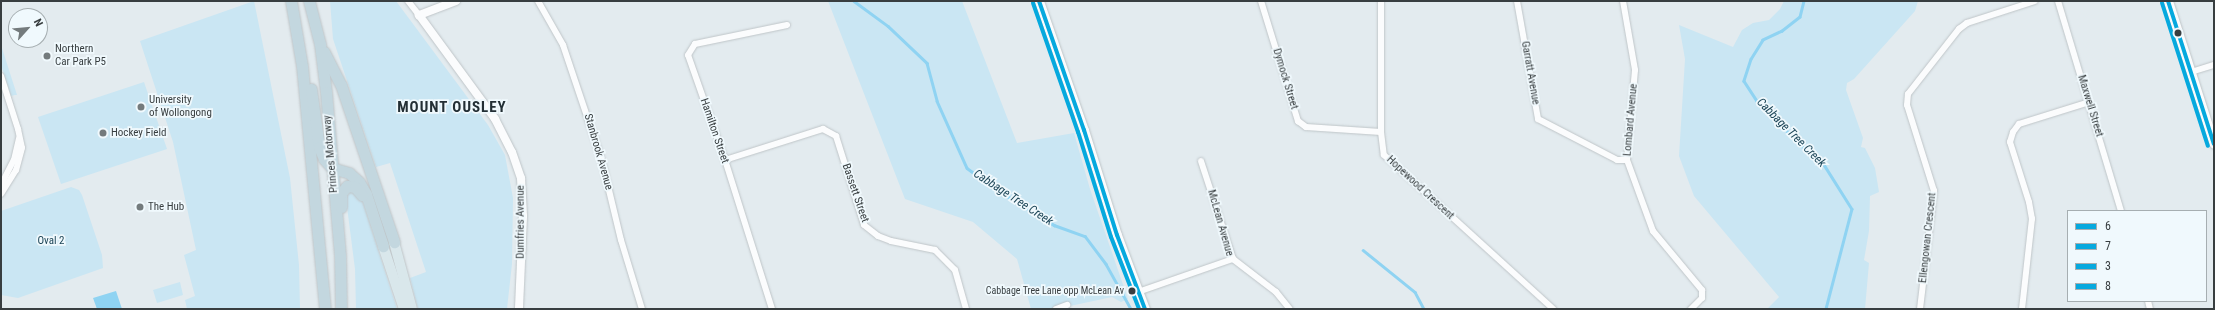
<!DOCTYPE html>
<html>
<head>
<meta charset="utf-8">
<style>
	body { margin:0 }
	#map { position:relative; width:2215px; height:310px; overflow:hidden; background:#e3ebef; font-family:"Roboto Condensed",sans-serif }
	div>[style] { position:absolute }
	.green>* { inset:0; background:#cae6f3 }
	.water>* { inset:0; background:#8fd3f2 }
	.stream>* { height:2.5px; margin:-1.25px; padding:0 1.25px; transform-origin:1.25px; border-radius:1.25px; background:#8fd3f2 }
	.roads { filter:drop-shadow(0 0 1px #bfc5c8) drop-shadow(0 0 1px #bfc5c8) }
	.minor>* { height:6px; margin:-3px; padding:0 3px; transform-origin:3px; border-radius:3px; background:#fbfcfd }
	.tertiary>* { height:8px; margin:-4px; padding:0 4px; transform-origin:4px; border-radius:4px; background:#fbfcfd }
	.secondary>* { height:9px; margin:-4.5px; padding:0 4.5px; transform-origin:4.5px; border-radius:4.5px; background:#fbfcfd }
	.primary>* { height:10px; margin:-5px; padding:0 5px; transform-origin:5px; border-radius:5px; background:#d9e7eb }
	.motorway>* { height:11px; margin:-5.5px; padding:0 5.5px; transform-origin:5.5px; border-radius:5.5px; background:#c3d7df }
	.bus-1>* { height:4px; margin:-2px; padding:0 2px; transform-origin:2px; border-radius:2px; background:#06a9de }
	.bus-2>* { height:4px; margin:-2px; padding:0 2px; transform-origin:2px; border-radius:2px; background:#06a9de }
	.bus-3>* { height:4px; margin:-2px; padding:0 2px; transform-origin:2px; border-radius:2px; background:#06a9de }
	.bus-4>* { height:4px; margin:-2px; padding:0 2px; transform-origin:2px; border-radius:2px; background:#06a9de }
	.dots>* { width:11px; height:11px; translate:-50% -50%; box-sizing:border-box; border:2px solid #f0f9fd; border-radius:50% }
	span { translate:-50% -50%; white-space:nowrap; text-align:center; line-height:1.15; -webkit-text-stroke:3.5px #f0f9fd; paint-order:stroke }
	.bus-label { font-size:10px; color:#383e40 }
	.right { translate:-100% -50%; text-align:right }
	.poi-label { font-size:11px; color:#383e40 }
	.left { translate:0 -50%; text-align:left }
	.street-label { font-size:11px; color:#383e40 }
	.park-label { font-size:11px; color:#1b4456 }
	.water-label { font-size:12px; color:#1f485a; font-style:italic }
	.district-label { font-size:15px; color:#232f35; font-weight:700; letter-spacing:1px }
	.frame { position:absolute; inset:0; border:2px solid #383e40; pointer-events:none }
	.legend { position:absolute; left:2067px; top:210px; width:140px; height:92px; box-sizing:border-box; background:#f0f9fd; border:1px solid #a6aeb1; margin:0; padding:5px 7px; list-style:none; font-size:12px; color:#383e40 }
	.legend li { display:flex; align-items:center; gap:8px; height:20px }
	.legend b { width:20px; border:1px solid #a6aeb1 }
	.north { position:absolute; left:8px; top:8px; width:40px; height:40px; box-sizing:border-box; background:#f0f9fd; border:1px solid #a6aeb1; border-radius:50%; rotate:63deg; font-size:11px; font-weight:700; line-height:16px; text-align:center; color:#383e40 }
	.north::after { content:''; display:block; margin:auto; width:14px; height:18px; background:#747b7d; clip-path:polygon(50% 0,100% 100%,50% 72%,0 100%) }
</style>
</head>
<body>
<div id="map">
	<div class="green">
		<div style="clip-path:polygon(254px 1px,290px 178px,299px 265px,300px 309px,187px 309px,185px 300px,195px 296px,184px 255px,196px 250px,173px 142px,140px 41px)"></div>
		<div style="clip-path:polygon(330px 1px,396px 1px,488px 125px,505px 155px,513px 198px,512px 264px,507px 309px,418px 309px,410px 278px,426px 272px,390px 163px,376px 167px,333px 39px)"></div>
		<div style="clip-path:polygon(828px 1px,962px 1px,1017px 143px,1074px 133px,1090px 189px,1128px 299px,1121px 302px,1112px 297px,1056px 309px,1031px 309px,1017px 259px,973px 222px,905px 199px)"></div>
		<div style="clip-path:polygon(1784px 1px,1918px 1px,1915px 11px,1854px 79px,1847px 83px,1846px 90px,1863px 138px,1861px 147px,1865px 148px,1875px 168px,1879px 192px,1870px 196px,1869px 231px,1864px 260px,1869px 263px,1865px 309px,1767px 309px,1779px 297px,1694px 196px,1679px 156px,1685px 59px,1679px 25px,1733px 47px,1742px 30px,1753px 23px,1769px 20px,1780px 9px)"></div>
		<div style="clip-path:polygon(1px 45px,17px 95px,15px 95px,11px 96px,1px 65px)"></div>
		<div style="clip-path:polygon(144px 82px,167px 149px,61px 184px,38px 117px)"></div>
		<div style="clip-path:polygon(71px 187px,79px 190px,82px 195px,102px 255px,103px 268px,18px 298px,1px 295px,1px 211px)"></div>
		<div style="clip-path:polygon(349px 191px,358px 194px,363px 203px,397px 309px,356px 309px,355px 269px,346px 199px)"></div>
		<div style="clip-path:polygon(180px 282px,183px 295px,157px 303px,153px 290px)"></div>
	</div>
	<div class="water">
		<div style="clip-path:polygon(116px 291px,122px 309px,97px 309px,93px 298px)"></div>
	</div>
	<div class="stream">
		<div style="left:854px;top:1px;width:42px;rotate:36.3deg"></div>
		<div style="left:888px;top:26px;width:54px;rotate:43.5deg"></div>
		<div style="left:927px;top:63px;width:39px;rotate:75deg"></div>
		<div style="left:937px;top:101px;width:73px;rotate:65.9deg"></div>
		<div style="left:967px;top:168px;width:39px;rotate:36deg"></div>
		<div style="left:999px;top:191px;width:65px;rotate:31.7deg"></div>
		<div style="left:1054px;top:225px;width:33px;rotate:20deg"></div>
		<div style="left:1085px;top:236px;width:35px;rotate:53deg"></div>
		<div style="left:1106px;top:264px;width:51px;rotate:60.9deg"></div>
		<div style="left:1804px;top:1px;width:16px;rotate:104deg"></div>
		<div style="left:1800px;top:17px;width:23px;rotate:142deg"></div>
		<div style="left:1782px;top:31px;width:21px;rotate:155deg"></div>
		<div style="left:1763px;top:40px;width:22px;rotate:122deg"></div>
		<div style="left:1751px;top:59px;width:23px;rotate:108deg"></div>
		<div style="left:1744px;top:81px;width:24px;rotate:57deg"></div>
		<div style="left:1757px;top:101px;width:68px;rotate:45deg"></div>
		<div style="left:1805px;top:149px;width:23px;rotate:38deg"></div>
		<div style="left:1823px;top:163px;width:54px;rotate:57.8deg"></div>
		<div style="left:1852px;top:209px;width:103px;rotate:104.6deg"></div>
		<div style="left:1363px;top:250px;width:67px;rotate:38.9deg"></div>
		<div style="left:1415px;top:292px;width:19px;rotate:62deg"></div>
	</div>
	<div class="roads">
		<div class="minor">
			<div style="left:408px;top:1px;width:18px;rotate:52deg"></div>
			<div style="left:538px;top:1px;width:51px;rotate:60.4deg"></div>
			<div style="left:563px;top:45px;width:122px;rotate:71.4deg"></div>
			<div style="left:602px;top:161px;width:81px;rotate:76.5deg"></div>
			<div style="left:621px;top:240px;width:72px;rotate:73.1deg"></div>
			<div style="left:1261px;top:1px;width:126px;rotate:72.9deg"></div>
			<div style="left:1298px;top:121px;width:10px;rotate:37deg"></div>
			<div style="left:1306px;top:127px;width:75px;rotate:3.8deg"></div>
			<div style="left:1381px;top:1px;width:131px;rotate:90deg"></div>
			<div style="left:1381px;top:132px;width:23px;rotate:83deg"></div>
			<div style="left:1384px;top:155px;width:229px;rotate:42.3deg"></div>
			<div style="left:1517px;top:1px;width:120px;rotate:79.9deg"></div>
			<div style="left:1538px;top:119px;width:89px;rotate:27.4deg"></div>
			<div style="left:1617px;top:160px;width:10px"></div>
			<div style="left:1623px;top:1px;width:70px;rotate:80.1deg"></div>
			<div style="left:1635px;top:70px;width:90px;rotate:95.1deg"></div>
			<div style="left:1627px;top:160px;width:76px;rotate:69.9deg"></div>
			<div style="left:1653px;top:231px;width:77px;rotate:50.3deg"></div>
			<div style="left:1702px;top:290px;width:8px;rotate:90deg"></div>
			<div style="left:1702px;top:298px;width:16px;rotate:135deg"></div>
			<div style="left:2058px;top:1px;width:219px;rotate:73.3deg"></div>
			<div style="left:2191px;top:72px;width:24px;rotate:-17deg"></div>
			<div style="left:1px;top:76px;width:56px;rotate:72.2deg"></div>
			<div style="left:18px;top:129px;width:19px;rotate:78deg"></div>
			<div style="left:22px;top:148px;width:23px;rotate:105deg"></div>
			<div style="left:16px;top:170px;width:28px;rotate:122deg"></div>
			<div style="left:725px;top:160px;width:103px;rotate:-17.6deg"></div>
			<div style="left:823px;top:129px;width:15px;rotate:28deg"></div>
			<div style="left:836px;top:136px;width:93px;rotate:72.5deg"></div>
			<div style="left:864px;top:225px;width:18px;rotate:38deg"></div>
			<div style="left:878px;top:236px;width:14px;rotate:21deg"></div>
			<div style="left:891px;top:241px;width:45px;rotate:11.6deg"></div>
			<div style="left:935px;top:250px;width:28px;rotate:45deg"></div>
			<div style="left:955px;top:270px;width:41px;rotate:74.2deg"></div>
			<div style="left:1px;top:185px;width:28px;rotate:-63deg"></div>
			<div style="left:14px;top:160px;width:22px;rotate:-77deg"></div>
			<div style="left:1233px;top:259px;width:54px;rotate:37.5deg"></div>
			<div style="left:1276px;top:292px;width:22px;rotate:51deg"></div>
			<div style="left:1138px;top:292px;width:101px;rotate:-19.2deg"></div>
			<div style="left:1233px;top:259px;width:103px;rotate:-108.1deg"></div>
			<div style="left:2148px;top:301px;width:8px;rotate:76deg"></div>
			<div style="left:772px;top:309px;width:156px;rotate:-107.5deg"></div>
			<div style="left:725px;top:160px;width:111px;rotate:-109.4deg"></div>
			<div style="left:688px;top:55px;width:13px;rotate:-58deg"></div>
			<div style="left:695px;top:44px;width:94px;rotate:-11.7deg"></div>
			<div style="left:1056px;top:309px;width:12px;rotate:-20deg"></div>
			<div style="left:1920px;top:309px;width:119px;rotate:-83.2deg"></div>
			<div style="left:1934px;top:191px;width:90px;rotate:-107.4deg"></div>
			<div style="left:1907px;top:105px;width:11px;rotate:-85deg"></div>
			<div style="left:1908px;top:94px;width:83px;rotate:-51.9deg"></div>
			<div style="left:1959px;top:29px;width:10px;rotate:-37deg"></div>
			<div style="left:1967px;top:23px;width:71px;rotate:-17.9deg"></div>
			<div style="left:2022px;top:309px;width:91px;rotate:-83.7deg"></div>
			<div style="left:2032px;top:219px;width:17px;rotate:-100deg"></div>
			<div style="left:2029px;top:202px;width:63px;rotate:-107.6deg"></div>
			<div style="left:2010px;top:142px;width:10px;rotate:-73deg"></div>
			<div style="left:2013px;top:132px;width:10px;rotate:-53deg"></div>
			<div style="left:2019px;top:124px;width:73px;rotate:-17.4deg"></div>
		</div>
		<div class="tertiary">
			<div style="left:456px;top:1px;width:40px;rotate:159deg"></div>
			<div style="left:419px;top:15px;width:129px;rotate:53.8deg"></div>
			<div style="left:495px;top:119px;width:37px;rotate:63deg"></div>
			<div style="left:512px;top:152px;width:28px;rotate:71deg"></div>
			<div style="left:521px;top:178px;width:38px;rotate:87deg"></div>
			<div style="left:523px;top:216px;width:93px;rotate:92.5deg"></div>
		</div>
		<div class="secondary">
			<div style="left:1039px;top:1px;width:137px;rotate:70.8deg"></div>
			<div style="left:1084px;top:130px;width:110px;rotate:72.6deg"></div>
			<div style="left:1117px;top:235px;width:79px;rotate:69.3deg"></div>
			<div style="left:2168px;top:1px;width:150px;rotate:72.2deg"></div>
		</div>
		<div class="primary">
			<div style="left:394px;top:242px;width:69px;rotate:75deg"></div>
			<div style="left:383px;top:246px;width:66px;rotate:71.6deg"></div>
		</div>
		<div class="motorway">
			<div style="left:291px;top:1px;width:66px;rotate:80.4deg"></div>
			<div style="left:302px;top:66px;width:244px;rotate:84.6deg"></div>
			<div style="left:309px;top:1px;width:44px;rotate:75.7deg"></div>
			<div style="left:320px;top:44px;width:48px;rotate:82.9deg"></div>
			<div style="left:326px;top:92px;width:165px;rotate:85.1deg"></div>
			<div style="left:340px;top:256px;width:53px;rotate:88.9deg"></div>
			<div style="left:324px;top:52px;width:37px;rotate:63deg"></div>
			<div style="left:341px;top:85px;width:166px;rotate:71.3deg"></div>
			<div style="left:311px;top:89px;width:59px;rotate:82.1deg"></div>
			<div style="left:319px;top:147px;width:13px;rotate:67deg"></div>
			<div style="left:324px;top:159px;width:12px;rotate:48deg"></div>
			<div style="left:332px;top:168px;width:18px;rotate:16deg"></div>
			<div style="left:349px;top:173px;width:13px;rotate:42deg"></div>
			<div style="left:359px;top:182px;width:14px;rotate:60deg"></div>
			<div style="left:366px;top:194px;width:55px;rotate:71.9deg"></div>
			<div style="left:341px;top:207px;width:14px;rotate:-90deg"></div>
			<div style="left:341px;top:193px;width:9px;rotate:-49deg"></div>
			<div style="left:347px;top:186px;width:8px;rotate:7deg"></div>
			<div style="left:355px;top:187px;width:11px;rotate:49deg"></div>
		</div>
	</div>
	<div class="bus-1">
		<div style="left:1039px;top:1px;width:137px;rotate:70.8deg"></div>
		<div style="left:1084px;top:130px;width:110px;rotate:72.6deg"></div>
		<div style="left:1117px;top:235px;width:79px;rotate:69.3deg"></div>
	</div>
	<div class="bus-2">
		<div style="left:1033px;top:3px;width:137px;rotate:70.8deg"></div>
		<div style="left:1078px;top:132px;width:110px;rotate:72.6deg"></div>
		<div style="left:1111px;top:237px;width:77px;rotate:68.7deg"></div>
	</div>
	<div class="bus-3">
		<div style="left:2168px;top:1px;width:150px;rotate:72.2deg"></div>
	</div>
	<div class="bus-4">
		<div style="left:2162px;top:3px;width:150px;rotate:72.2deg"></div>
	</div>
	<div class="dots">
		<div style="left:2178px;top:33px;background:#383e40"></div>
		<div style="left:47px;top:56px;background:#747b7d"></div>
		<div style="left:141px;top:107px;background:#747b7d"></div>
		<div style="left:103px;top:133px;background:#747b7d"></div>
		<div style="left:140px;top:207px;background:#747b7d"></div>
		<div style="left:1132px;top:291px;background:#383e40"></div>
	</div>
	<div class="bus-label">
		<span class="right" style="left:1124px;top:291px">Cabbage Tree Lane opp McLean Av</span>
	</div>
	<div class="poi-label">
		<span class="left" style="left:55px;top:56px">Northern<br>Car Park P5</span>
		<span class="left" style="left:149px;top:107px">University<br>of Wollongong</span>
		<span class="left" style="left:111px;top:133px">Hockey Field</span>
		<span class="left" style="left:148px;top:207px">The Hub</span>
	</div>
	<div class="street-label">
		<span style="left:1530px;top:73px;rotate:80deg">Garratt Avenue</span>
		<span style="left:1285px;top:79px;rotate:73deg">Dymock Street</span>
		<span style="left:2090px;top:106px;rotate:73deg">Maxwell Street</span>
		<span style="left:1631px;top:120px;rotate:-85deg">Lombard Avenue</span>
		<span style="left:714px;top:131px;rotate:71deg">Hamilton Street</span>
		<span style="left:598px;top:152px;rotate:74deg">Stanbrook Avenue</span>
		<span style="left:331px;top:154px;rotate:-95deg">Princes Motorway</span>
		<span style="left:1420px;top:188px;rotate:43deg">Hopewood Crescent</span>
		<span style="left:855px;top:193px;rotate:71deg">Bassett Street</span>
		<span style="left:521px;top:222px;rotate:-90deg">Dumfries Avenue</span>
		<span style="left:1220px;top:223px;rotate:74deg">McLean Avenue</span>
		<span style="left:1928px;top:238px;rotate:-84deg">Ellengowan Crescent</span>
	</div>
	<div class="park-label">
		<span style="left:51px;top:241px">Oval 2</span>
	</div>
	<div class="water-label">
		<span style="left:1791px;top:133px;rotate:45deg">Cabbage Tree Creek</span>
		<span style="left:1013px;top:198px;rotate:33deg">Cabbage Tree Creek</span>
	</div>
	<div class="district-label">
		<span style="left:452px;top:108px">MOUNT OUSLEY</span>
	</div>
	<div class="frame"></div>
	<ul class="legend">
	<li><b style="height:5px;background:#06a9de"></b>6</li>
	<li><b style="height:5px;background:#06a9de"></b>7</li>
	<li><b style="height:5px;background:#06a9de"></b>3</li>
	<li><b style="height:5px;background:#06a9de"></b>8</li>
	</ul>
	<div class="north">N</div>
</div>
</body>
</html>
